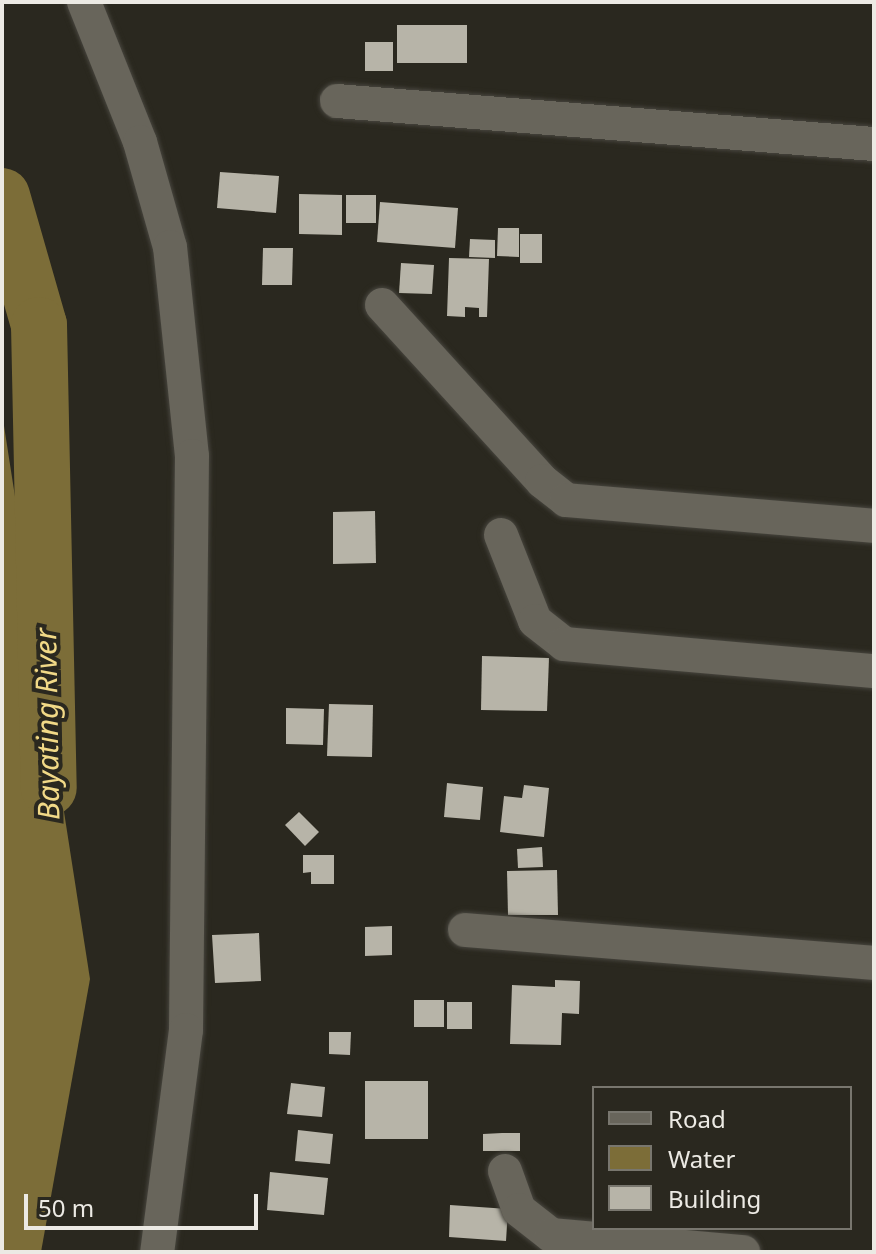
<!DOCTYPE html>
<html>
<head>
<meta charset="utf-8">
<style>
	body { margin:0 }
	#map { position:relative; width:876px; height:1254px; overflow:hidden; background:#2a281f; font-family:"Noto Sans",sans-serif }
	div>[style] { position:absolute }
	.water>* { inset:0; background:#7c6d38 }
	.river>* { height:56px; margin:-28px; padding:0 28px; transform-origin:28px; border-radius:28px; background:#7c6d38 }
	.building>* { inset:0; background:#b7b4a8 }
	.roads { filter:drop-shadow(0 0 2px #47453e) drop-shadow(0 0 2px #47453e) }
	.street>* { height:34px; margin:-17px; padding:0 17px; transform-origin:17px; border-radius:17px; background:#68655b }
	span { translate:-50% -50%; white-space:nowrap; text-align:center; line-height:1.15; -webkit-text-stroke:8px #2a281f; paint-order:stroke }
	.water-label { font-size:30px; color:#f1d987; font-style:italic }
	.frame { position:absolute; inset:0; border:4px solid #eceae4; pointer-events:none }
	.legend { position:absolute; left:592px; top:1086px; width:260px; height:144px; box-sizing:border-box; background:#2a281f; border:2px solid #78766e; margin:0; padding:10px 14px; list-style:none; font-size:24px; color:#eceae4 }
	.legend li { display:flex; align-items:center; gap:16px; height:40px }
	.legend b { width:40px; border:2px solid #78766e }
	.scale { position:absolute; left:24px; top:1194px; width:234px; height:36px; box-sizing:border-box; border:4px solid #eceae4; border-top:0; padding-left:10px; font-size:24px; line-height:28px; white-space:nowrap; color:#eceae4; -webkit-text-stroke:6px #2a281f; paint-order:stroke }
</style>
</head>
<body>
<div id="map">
	<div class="water">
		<div style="clip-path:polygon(2px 413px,90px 979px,41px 1252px,2px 1252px)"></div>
	</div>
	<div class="river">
		<div style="left:2px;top:196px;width:134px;rotate:74deg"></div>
		<div style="left:39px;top:325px;width:463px;rotate:88.8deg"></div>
	</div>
	<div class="building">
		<div style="clip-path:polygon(397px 25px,467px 25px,467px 63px,397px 63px)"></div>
		<div style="clip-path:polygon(365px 42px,393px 42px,393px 71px,365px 71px)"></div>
		<div style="clip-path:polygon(220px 172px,279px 176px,276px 213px,217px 208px)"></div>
		<div style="clip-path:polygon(299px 194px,342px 195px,342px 235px,299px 234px)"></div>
		<div style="clip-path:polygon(346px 195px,376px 195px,376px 223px,346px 223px)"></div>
		<div style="clip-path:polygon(380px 202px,458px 208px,455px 248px,377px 242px)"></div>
		<div style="clip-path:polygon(498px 228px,519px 228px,519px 257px,497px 256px)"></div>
		<div style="clip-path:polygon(520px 234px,542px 234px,542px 263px,520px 263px)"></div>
		<div style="clip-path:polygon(470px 239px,495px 240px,495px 258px,469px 257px)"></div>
		<div style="clip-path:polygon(263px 248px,293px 248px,292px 285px,262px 285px)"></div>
		<div style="clip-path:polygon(449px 258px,489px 259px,487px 317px,479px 317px,479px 308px,465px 307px,465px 317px,447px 316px)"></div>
		<div style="clip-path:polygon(401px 263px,434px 265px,432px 294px,399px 293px)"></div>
		<div style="clip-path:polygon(375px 511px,376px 563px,333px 564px,333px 512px)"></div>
		<div style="clip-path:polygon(482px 656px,549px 658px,547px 711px,481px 710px)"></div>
		<div style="clip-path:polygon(329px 704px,373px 705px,372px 757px,327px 756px)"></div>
		<div style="clip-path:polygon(286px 708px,324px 709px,323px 745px,286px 744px)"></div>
		<div style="clip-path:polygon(447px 783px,483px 787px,480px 820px,444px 817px)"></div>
		<div style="clip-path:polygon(524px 785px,549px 788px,544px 837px,500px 832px,504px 796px,522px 798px)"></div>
		<div style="clip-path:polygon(299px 812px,319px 832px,305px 846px,285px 825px)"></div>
		<div style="clip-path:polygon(542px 847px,543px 867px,518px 868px,517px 849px)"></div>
		<div style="clip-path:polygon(303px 855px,334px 855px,334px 884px,311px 884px,311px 872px,303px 873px)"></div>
		<div style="clip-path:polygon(557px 870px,558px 915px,508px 915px,507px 871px)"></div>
		<div style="clip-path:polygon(392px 926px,392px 955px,365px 956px,365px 927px)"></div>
		<div style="clip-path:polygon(259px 933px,261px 981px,215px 983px,212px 935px)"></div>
		<div style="clip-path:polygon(555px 980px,580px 981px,579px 1014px,562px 1013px,561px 1045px,510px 1044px,512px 985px,555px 987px)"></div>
		<div style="clip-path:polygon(414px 1000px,444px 1000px,444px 1027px,414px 1027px)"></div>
		<div style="clip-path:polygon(447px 1002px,472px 1002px,472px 1029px,447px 1029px)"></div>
		<div style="clip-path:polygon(329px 1032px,351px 1032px,350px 1055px,329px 1054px)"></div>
		<div style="clip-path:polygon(365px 1081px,428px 1081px,428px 1139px,365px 1139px)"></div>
		<div style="clip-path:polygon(291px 1083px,325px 1087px,322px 1117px,287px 1114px)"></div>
		<div style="clip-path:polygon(298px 1130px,333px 1134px,330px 1164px,295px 1161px)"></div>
		<div style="clip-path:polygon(502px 1133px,520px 1133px,520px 1151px,483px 1151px,483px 1134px)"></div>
		<div style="clip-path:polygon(270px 1172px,328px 1178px,324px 1215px,267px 1210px)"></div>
		<div style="clip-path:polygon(450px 1205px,508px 1209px,506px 1241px,449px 1237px)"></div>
	</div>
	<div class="roads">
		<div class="street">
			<div style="left:84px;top:2px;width:151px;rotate:68.2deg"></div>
			<div style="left:140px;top:142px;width:109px;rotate:74.1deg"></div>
			<div style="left:170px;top:247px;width:210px;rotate:84deg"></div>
			<div style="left:192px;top:456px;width:574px;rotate:90.6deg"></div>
			<div style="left:186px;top:1030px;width:224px;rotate:97.4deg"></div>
			<div style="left:337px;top:101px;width:539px;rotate:4.58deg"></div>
			<div style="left:382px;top:305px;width:238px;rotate:47.7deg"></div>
			<div style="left:542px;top:481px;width:31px;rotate:38deg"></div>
			<div style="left:566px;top:500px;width:309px;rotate:4.8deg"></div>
			<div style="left:501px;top:535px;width:92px;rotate:68.4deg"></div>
			<div style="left:535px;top:621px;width:37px;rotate:38deg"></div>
			<div style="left:564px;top:644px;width:311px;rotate:5deg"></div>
			<div style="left:465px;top:930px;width:410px;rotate:4.6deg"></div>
			<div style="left:505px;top:1171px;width:41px;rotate:70.3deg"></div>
			<div style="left:519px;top:1210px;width:41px;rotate:38deg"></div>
			<div style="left:551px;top:1235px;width:193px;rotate:5.1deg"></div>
		</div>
	</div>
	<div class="water-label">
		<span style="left:47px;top:724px;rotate:-91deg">Bayating River</span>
	</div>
	<div class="frame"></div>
	<ul class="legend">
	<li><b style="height:10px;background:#68655b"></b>Road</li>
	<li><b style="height:22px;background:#7c6d38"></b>Water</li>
	<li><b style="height:22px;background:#b7b4a8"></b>Building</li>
	</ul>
	<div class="scale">50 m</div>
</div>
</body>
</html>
